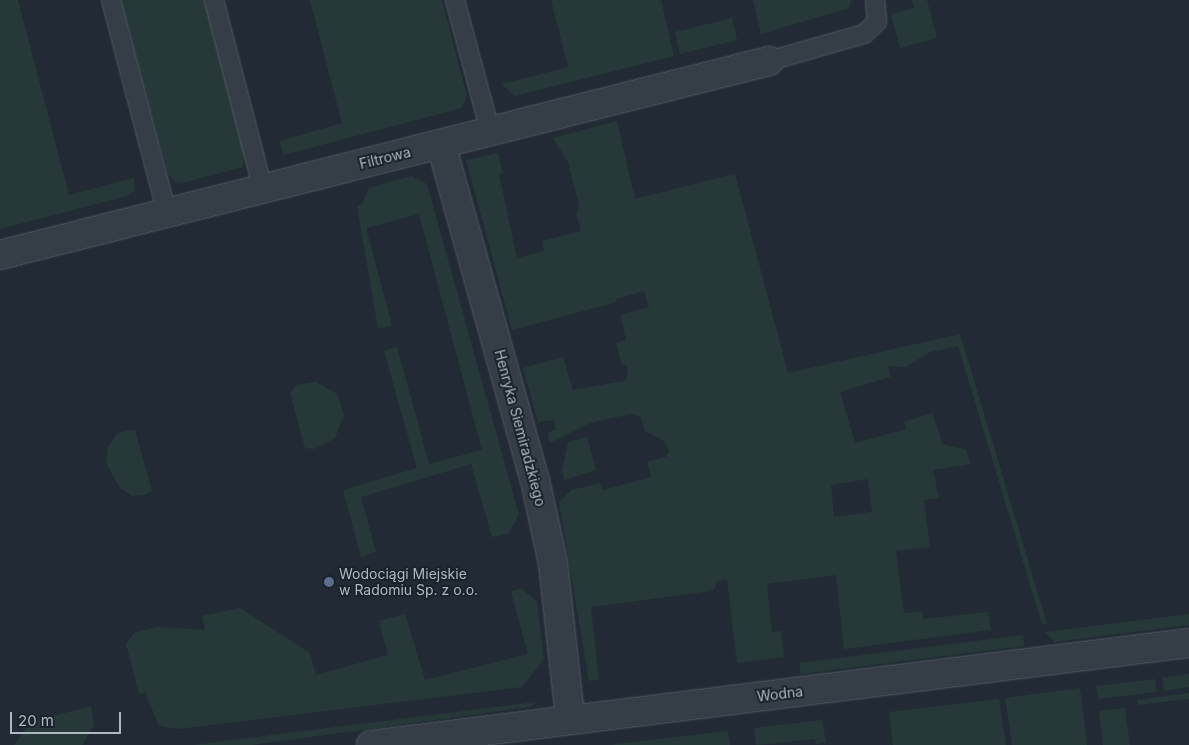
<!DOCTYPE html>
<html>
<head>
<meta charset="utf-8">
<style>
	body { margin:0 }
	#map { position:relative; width:1189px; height:745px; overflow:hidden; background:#222b35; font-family:Inter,sans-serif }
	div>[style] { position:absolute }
	.green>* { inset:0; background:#263938 }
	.roads { filter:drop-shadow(0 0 1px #525b63) drop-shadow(0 0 1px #525b63) }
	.service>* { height:18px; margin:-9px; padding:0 9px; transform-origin:9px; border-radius:9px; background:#353d46 }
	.minor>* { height:28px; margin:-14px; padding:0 14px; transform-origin:14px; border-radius:14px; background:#353d46 }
	.dots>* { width:14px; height:14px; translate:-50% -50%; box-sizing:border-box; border:2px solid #1a222a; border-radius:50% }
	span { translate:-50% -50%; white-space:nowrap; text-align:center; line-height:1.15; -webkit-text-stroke:4px #1a222a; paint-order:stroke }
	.street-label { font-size:14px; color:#afb8c2 }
	.poi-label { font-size:14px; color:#afb8c2 }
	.left { translate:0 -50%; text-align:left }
	.scale { position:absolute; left:10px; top:712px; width:111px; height:22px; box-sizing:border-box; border:2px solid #afb8c2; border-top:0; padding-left:6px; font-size:15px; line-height:18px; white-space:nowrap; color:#afb8c2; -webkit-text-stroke:4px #1a222a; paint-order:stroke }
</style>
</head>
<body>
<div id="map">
	<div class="green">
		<div style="clip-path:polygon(0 0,18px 0,69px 195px,134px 178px,135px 190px,127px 196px,0 229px)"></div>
		<div style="clip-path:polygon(121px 0,205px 0,245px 152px,243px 167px,178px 184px,168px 174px)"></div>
		<div style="clip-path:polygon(310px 0,442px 0,467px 96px,462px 108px,283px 155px,280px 141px,342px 123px)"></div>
		<div style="clip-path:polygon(551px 0,661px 0,674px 56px,514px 96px,502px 84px,568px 67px)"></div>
		<div style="clip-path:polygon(753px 0,851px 0,849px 8px,761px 34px)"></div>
		<div style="clip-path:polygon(912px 0,927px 0,937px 38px,900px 48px,891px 14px,914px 8px)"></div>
		<div style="clip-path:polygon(732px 18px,737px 40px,680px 54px,675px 32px)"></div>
		<div style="clip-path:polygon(evenodd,617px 121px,635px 199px,735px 174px,788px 373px,960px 334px,1047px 624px,1042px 624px,958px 346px,930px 352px,906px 367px,888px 366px,890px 377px,840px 392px,855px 443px,906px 429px,904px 422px,932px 413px,943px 444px,966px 450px,970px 464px,933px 470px,939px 498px,924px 500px,930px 547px,896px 551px,904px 613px,922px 611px,923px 619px,988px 612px,991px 630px,844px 649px,836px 575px,767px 584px,772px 632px,781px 631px,784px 657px,737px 663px,727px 580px,716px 581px,716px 587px,711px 591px,591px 607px,599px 680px,589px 681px,559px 502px,572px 490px,600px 483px,603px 490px,651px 477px,647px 462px,666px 457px,669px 451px,664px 441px,645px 431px,641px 417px,630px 414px,590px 423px,550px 443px,548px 432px,556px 430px,553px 420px,538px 422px,523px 368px,563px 357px,573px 390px,624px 381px,628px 375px,627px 365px,622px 365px,616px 343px,626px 340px,620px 315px,649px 307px,644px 291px,616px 299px,617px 302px,512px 330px,466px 160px,498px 153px,503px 173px,499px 174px,517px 258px,544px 251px,542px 241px,581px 231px,576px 213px,579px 205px,568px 162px,553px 138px,617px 121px,868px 479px,872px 512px,834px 517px,831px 485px,868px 479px)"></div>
		<div style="clip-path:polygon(411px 176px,427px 184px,519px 515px,508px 534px,492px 537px,471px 464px,361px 497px,376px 552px,361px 557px,343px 490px,417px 468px,384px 351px,397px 347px,429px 464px,482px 450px,419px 214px,366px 228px,392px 325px,378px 329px,357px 206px,362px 204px,369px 188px)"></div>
		<div style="clip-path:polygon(316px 382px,337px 394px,344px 415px,335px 438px,314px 449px,305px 448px,290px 393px,296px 385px)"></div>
		<div style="clip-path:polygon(129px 430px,135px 430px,152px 491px,143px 495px,132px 496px,120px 488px,106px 463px,108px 447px,117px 434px)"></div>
		<div style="clip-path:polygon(587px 437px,596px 470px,564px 480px,562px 471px,568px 442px)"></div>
		<div style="clip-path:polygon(521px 588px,537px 602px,544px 659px,522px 687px,178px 729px,159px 726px,145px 692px,139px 694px,126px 644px,135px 632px,158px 627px,205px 630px,202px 616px,240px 608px,310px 653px,316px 675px,388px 655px,379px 621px,405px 614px,425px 680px,528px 654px,511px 592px)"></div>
		<div style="clip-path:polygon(1189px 614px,1189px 625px,1054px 642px,1045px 632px)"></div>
		<div style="clip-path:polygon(1023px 635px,1024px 646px,801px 674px,799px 663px)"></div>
		<div style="clip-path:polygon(1189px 674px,1189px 687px,1164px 691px,1162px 678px)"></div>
		<div style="clip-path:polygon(1155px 679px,1156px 692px,1098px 699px,1096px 686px)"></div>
		<div style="clip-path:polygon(1080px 688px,1087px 745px,1012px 745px,1005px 698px)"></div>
		<div style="clip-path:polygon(1189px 693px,1189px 699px,1138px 705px,1137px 700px)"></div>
		<div style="clip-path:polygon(999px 699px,1006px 745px,893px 745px,889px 712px)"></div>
		<div style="clip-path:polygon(536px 702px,530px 707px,252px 745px,193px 745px)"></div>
		<div style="clip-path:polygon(91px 706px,94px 725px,82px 745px,14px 745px,30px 722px)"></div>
		<div style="clip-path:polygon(1125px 708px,1130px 745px,1103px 745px,1099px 711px)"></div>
		<div style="clip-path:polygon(822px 720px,826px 742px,816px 744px,815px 739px,756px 745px,754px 728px)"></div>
		<div style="clip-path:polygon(728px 731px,730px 745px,610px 745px,616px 744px)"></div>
	</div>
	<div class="roads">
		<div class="service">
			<div style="left:111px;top:0;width:221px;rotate:75.3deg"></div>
			<div style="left:214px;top:0;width:195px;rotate:75.5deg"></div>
			<div style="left:455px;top:0;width:136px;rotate:75deg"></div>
			<div style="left:769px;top:61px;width:99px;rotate:-15.9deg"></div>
			<div style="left:864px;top:34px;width:18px;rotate:-43deg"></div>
			<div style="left:877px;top:22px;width:22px;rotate:-95deg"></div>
		</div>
		<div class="minor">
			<div style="left:441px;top:144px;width:349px;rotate:74.4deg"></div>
			<div style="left:535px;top:480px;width:85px;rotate:77.8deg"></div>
			<div style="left:553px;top:563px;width:156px;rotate:83.7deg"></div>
			<div style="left:0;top:255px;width:793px;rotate:-14.16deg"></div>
			<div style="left:371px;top:745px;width:824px;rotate:-7.11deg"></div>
		</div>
	</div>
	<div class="dots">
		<div style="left:329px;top:582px;background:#5c6f8a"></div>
	</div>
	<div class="street-label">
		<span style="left:385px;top:158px;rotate:-14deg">Filtrowa</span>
		<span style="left:520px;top:428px;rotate:75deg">Henryka Siemiradzkiego</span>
		<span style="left:780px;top:694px;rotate:-7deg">Wodna</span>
	</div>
	<div class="poi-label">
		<span class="left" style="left:339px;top:582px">Wodociągi Miejskie<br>w Radomiu Sp. z o.o.</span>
	</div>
	<div class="scale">20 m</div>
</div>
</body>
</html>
